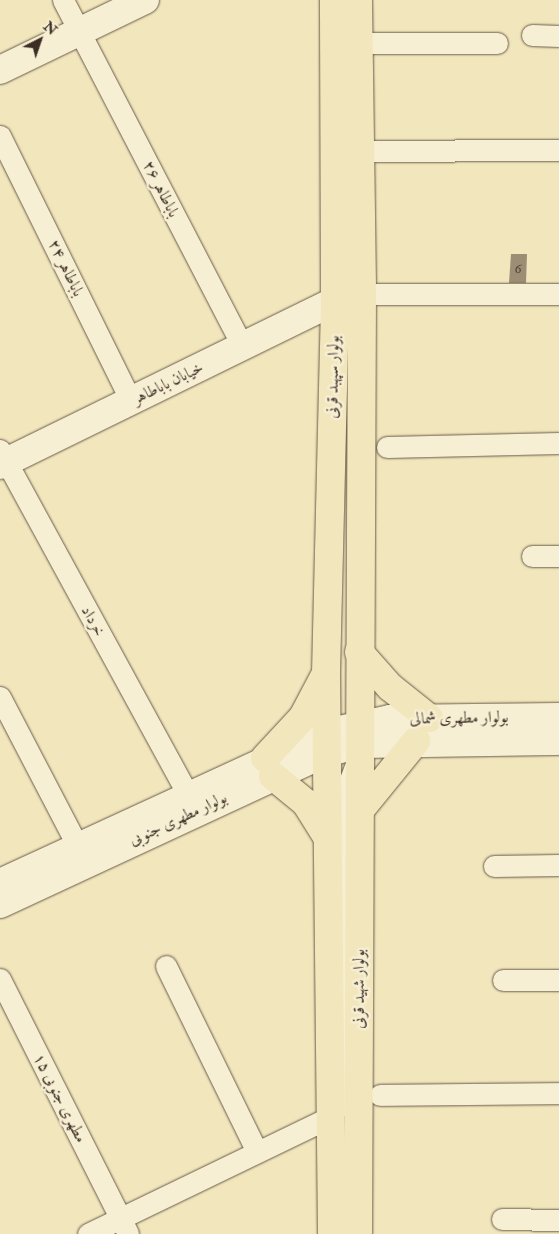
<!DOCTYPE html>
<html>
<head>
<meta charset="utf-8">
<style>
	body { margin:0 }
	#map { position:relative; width:559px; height:1234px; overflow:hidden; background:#f2e6bc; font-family:"IM FELL Double Pica",Amiri,serif }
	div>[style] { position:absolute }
	.building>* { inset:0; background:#9b8e74 }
	.roads { filter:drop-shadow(0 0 1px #6a5c4b) drop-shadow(0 0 1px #6a5c4b) }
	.lane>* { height:10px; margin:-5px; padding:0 5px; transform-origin:5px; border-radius:5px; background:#f7efd3 }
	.street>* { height:21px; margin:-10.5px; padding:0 10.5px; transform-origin:10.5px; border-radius:10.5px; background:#f7efd3 }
	.secondary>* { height:28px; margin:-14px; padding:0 14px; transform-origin:14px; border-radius:14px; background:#f7efd3 }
	.primary>* { height:28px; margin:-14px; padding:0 14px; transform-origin:14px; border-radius:14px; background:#f2e6bc }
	span { translate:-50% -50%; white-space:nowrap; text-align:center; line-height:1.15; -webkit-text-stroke:5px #f7efd3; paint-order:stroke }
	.number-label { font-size:14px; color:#544639 }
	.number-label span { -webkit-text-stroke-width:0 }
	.street-label { font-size:16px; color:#3c2e25 }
	.north { position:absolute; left:15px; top:15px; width:50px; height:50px; -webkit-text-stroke:4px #f7efd3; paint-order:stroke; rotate:41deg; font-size:14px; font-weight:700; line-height:20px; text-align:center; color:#3c2e25 }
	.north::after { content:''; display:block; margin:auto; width:18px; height:22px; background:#3c2e25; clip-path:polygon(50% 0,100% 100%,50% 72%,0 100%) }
</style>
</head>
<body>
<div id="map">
	<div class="building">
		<div style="clip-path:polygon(511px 254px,527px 254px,526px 283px,509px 283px)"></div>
	</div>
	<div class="roads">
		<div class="lane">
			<div style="left:345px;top:1111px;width:324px;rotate:-90.5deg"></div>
			<div style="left:342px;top:787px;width:25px;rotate:-69deg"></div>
		</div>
		<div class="street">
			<div style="left:63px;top:0;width:390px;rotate:62.6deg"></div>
			<div style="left:532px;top:35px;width:27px;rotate:2deg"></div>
			<div style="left:359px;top:43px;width:138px"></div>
			<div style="left:0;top:136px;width:296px;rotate:63.7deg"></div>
			<div style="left:360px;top:151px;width:199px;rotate:-0.3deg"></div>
			<div style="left:362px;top:294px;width:197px"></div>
			<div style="left:387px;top:447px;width:172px;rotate:-1.3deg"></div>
			<div style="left:0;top:450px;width:391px;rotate:61.4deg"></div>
			<div style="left:532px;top:556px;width:27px"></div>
			<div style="left:0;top:697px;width:167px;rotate:62.5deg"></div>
			<div style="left:494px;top:866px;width:65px;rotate:-0.9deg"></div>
			<div style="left:166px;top:966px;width:207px;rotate:63.9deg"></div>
			<div style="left:0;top:979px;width:285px;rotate:63.3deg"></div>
			<div style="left:503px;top:980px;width:56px"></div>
			<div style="left:380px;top:1095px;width:179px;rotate:-0.6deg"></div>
			<div style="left:502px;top:1219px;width:57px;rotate:1deg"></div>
			<div style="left:88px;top:1234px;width:267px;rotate:-25.8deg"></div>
		</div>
		<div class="secondary">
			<div style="left:0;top:70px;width:161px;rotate:-25.8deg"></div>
			<div style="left:0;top:465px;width:373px;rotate:-26.1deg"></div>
			<div style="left:0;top:883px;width:359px;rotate:-24.7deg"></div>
			<div style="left:326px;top:733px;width:66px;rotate:-12.3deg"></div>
			<div style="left:390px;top:719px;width:169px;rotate:-0.7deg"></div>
			<div style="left:0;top:904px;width:359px;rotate:-24.9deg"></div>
			<div style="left:326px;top:753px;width:35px;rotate:-15deg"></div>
			<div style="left:360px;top:744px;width:199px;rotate:-0.9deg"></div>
		</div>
		<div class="primary">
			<div style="left:358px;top:0;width:294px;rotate:89.2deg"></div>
			<div style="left:362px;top:294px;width:940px;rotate:90.24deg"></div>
			<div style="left:359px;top:652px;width:47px;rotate:48.5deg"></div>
			<div style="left:390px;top:687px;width:50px;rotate:38.5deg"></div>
			<div style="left:265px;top:758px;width:56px;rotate:-47.2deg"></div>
			<div style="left:303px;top:717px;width:45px;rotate:-62.3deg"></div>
			<div style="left:273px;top:776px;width:43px;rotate:39.3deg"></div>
			<div style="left:306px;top:803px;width:38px;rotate:58deg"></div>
			<div style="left:360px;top:810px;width:89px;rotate:-50.9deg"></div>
			<div style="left:332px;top:1234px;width:560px;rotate:-90.61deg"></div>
			<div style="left:326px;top:674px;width:373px;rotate:-88.6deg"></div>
			<div style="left:335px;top:301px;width:301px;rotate:-90.2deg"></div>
		</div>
	</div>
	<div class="number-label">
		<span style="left:518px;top:269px">6</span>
	</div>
	<div class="street-label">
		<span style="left:161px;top:189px;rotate:63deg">باباطاهر ۲۶</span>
		<span style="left:66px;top:268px;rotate:64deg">باباطاهر ۲۴</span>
		<span style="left:333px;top:377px;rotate:-89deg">بولوار سپهبد قرنی</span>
		<span style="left:168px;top:383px;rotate:-26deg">خیابان باباطاهر</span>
		<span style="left:93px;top:621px;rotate:61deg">خرداد</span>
		<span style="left:459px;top:718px;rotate:-1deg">بولوار مطهری شمالی</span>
		<span style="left:178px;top:819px;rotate:-25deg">بولوار مطهری جنوبی</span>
		<span style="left:359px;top:989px;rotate:-90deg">بولوار شهید قرنی</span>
		<span style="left:60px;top:1098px;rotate:63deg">مطهری جنوبی ۱۵</span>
	</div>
	<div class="north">N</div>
</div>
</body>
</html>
